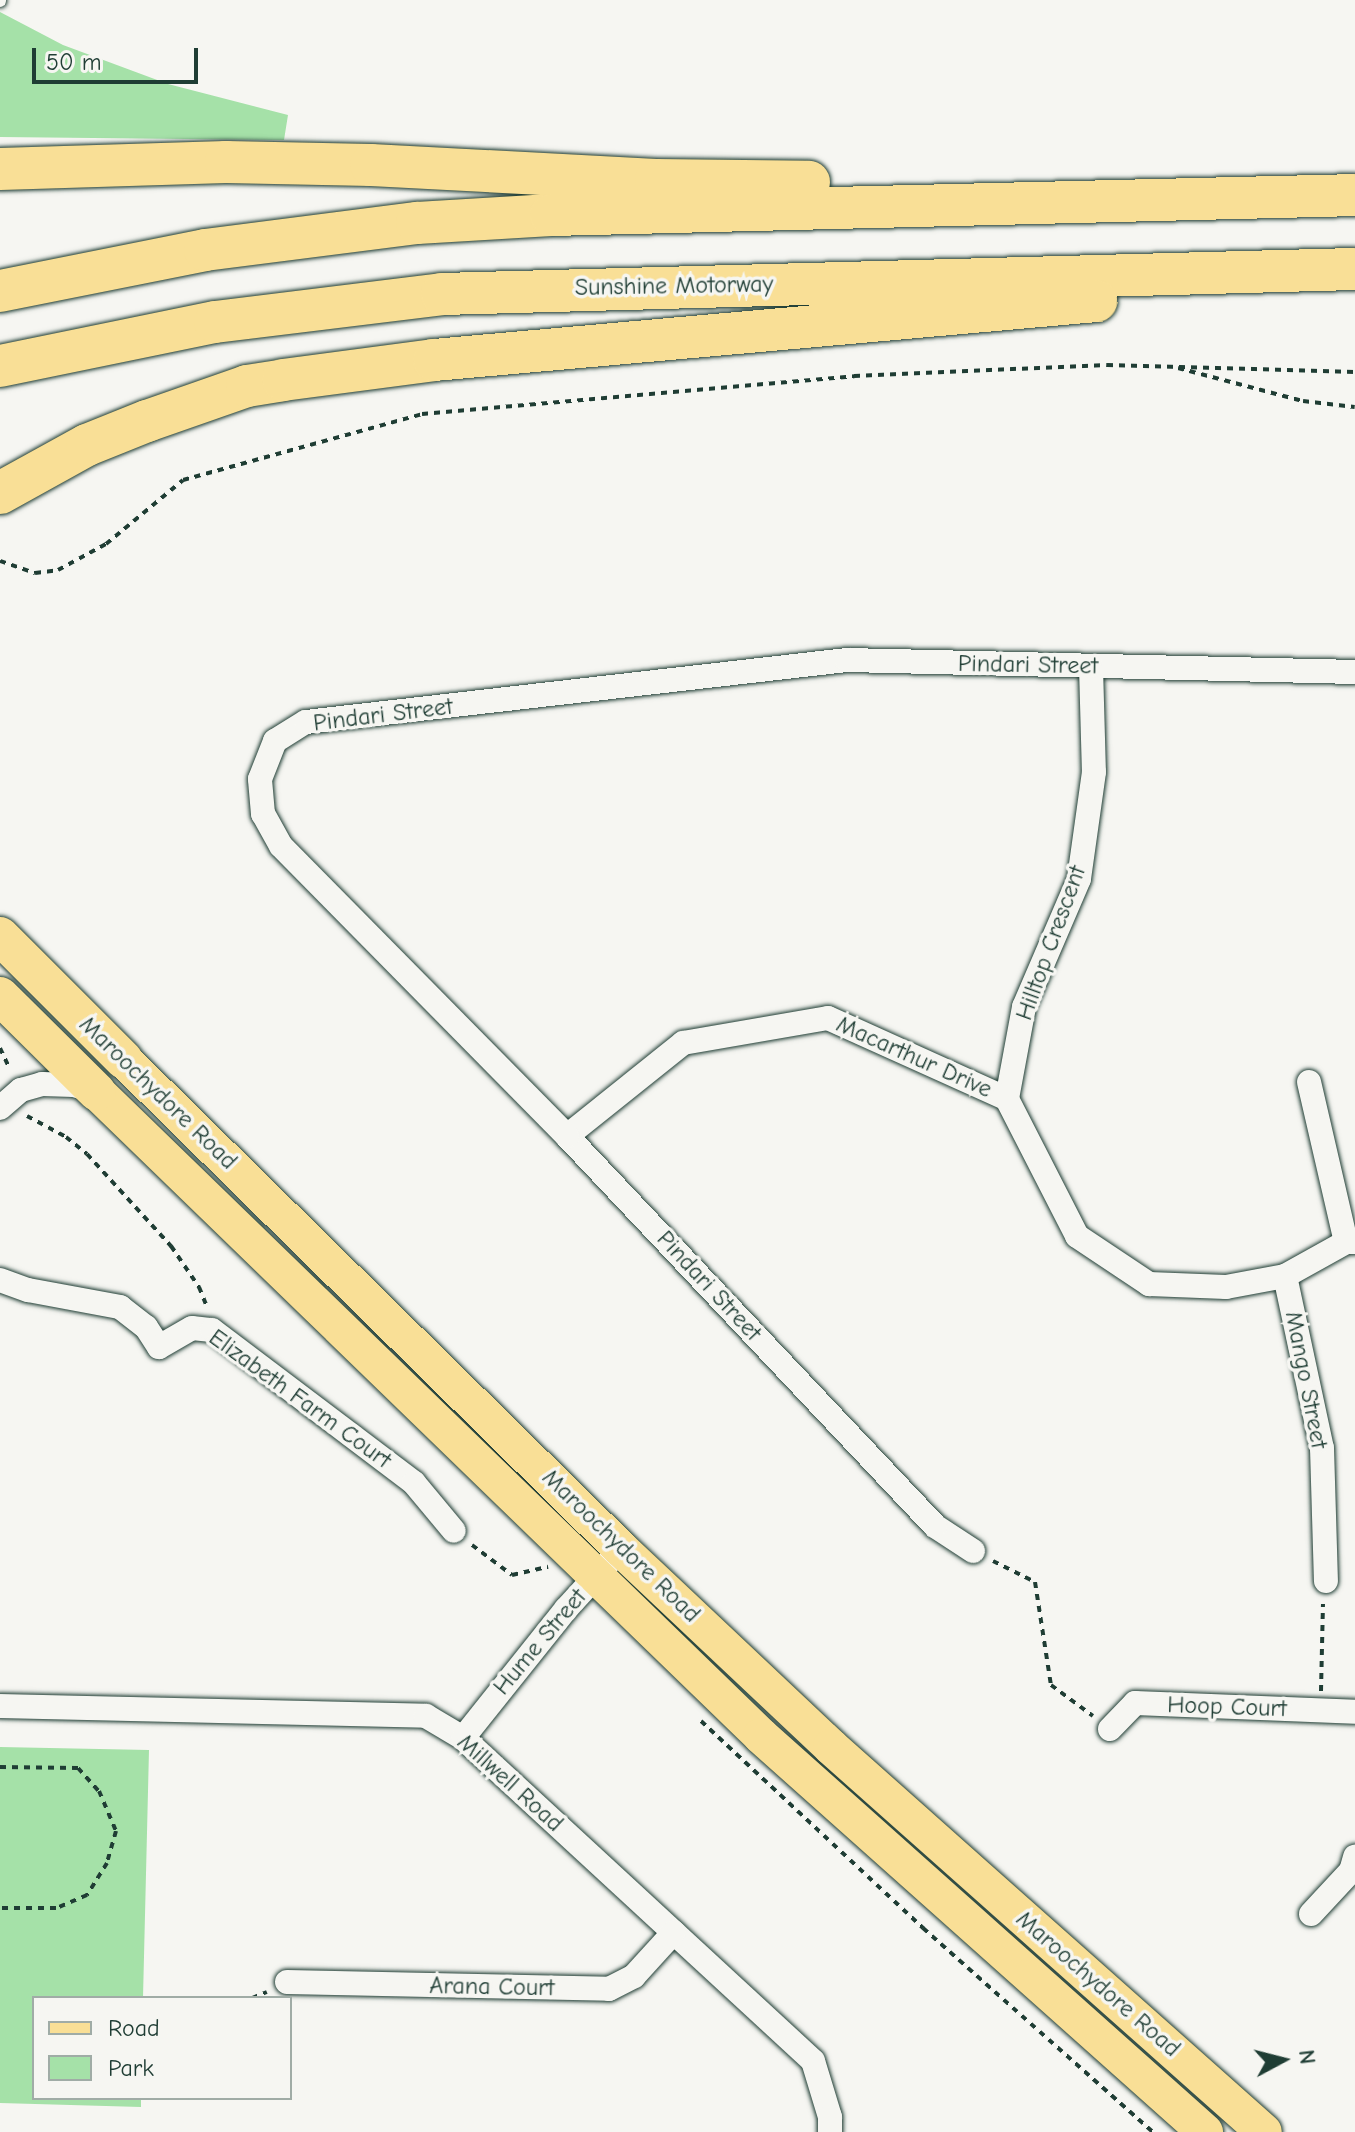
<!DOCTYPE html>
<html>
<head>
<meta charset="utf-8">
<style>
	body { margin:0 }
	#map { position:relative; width:1355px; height:2132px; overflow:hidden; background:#f6f6f2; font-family:"Comic Neue",sans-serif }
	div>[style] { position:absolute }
	.green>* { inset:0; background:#a5e1a8 }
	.path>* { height:4px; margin-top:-2px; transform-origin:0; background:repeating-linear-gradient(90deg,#1f3d34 0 6px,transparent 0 12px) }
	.roads { filter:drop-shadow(0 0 2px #1f3d34) drop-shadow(0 0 2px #1f3d34) }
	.service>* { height:12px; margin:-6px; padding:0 6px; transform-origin:6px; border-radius:6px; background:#f6f6f2 }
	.minor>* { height:24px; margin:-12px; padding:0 12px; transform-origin:12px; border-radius:12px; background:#f6f6f2 }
	.primary>* { height:36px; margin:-18px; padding:0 18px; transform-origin:18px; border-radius:18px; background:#f9df96 }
	.trunk>* { height:38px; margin:-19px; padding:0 19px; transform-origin:19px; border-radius:19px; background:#f9df96 }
	.motorway>* { height:42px; margin:-21px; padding:0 21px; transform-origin:21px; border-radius:21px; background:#f9df96 }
	span { translate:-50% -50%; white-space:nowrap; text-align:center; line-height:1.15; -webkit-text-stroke:7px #f6f6f2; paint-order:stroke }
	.street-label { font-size:24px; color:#1f3d34 }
	.legend { position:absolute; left:32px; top:1996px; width:260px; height:104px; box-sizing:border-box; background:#f6f6f2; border:2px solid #a0aca6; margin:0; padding:10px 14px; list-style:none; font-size:24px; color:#1f3d34 }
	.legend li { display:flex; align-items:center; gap:16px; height:40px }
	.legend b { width:40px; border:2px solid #a0aca6 }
	.north { position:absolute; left:1243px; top:2020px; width:80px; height:80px; -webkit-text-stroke:6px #f6f6f2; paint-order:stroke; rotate:83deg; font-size:22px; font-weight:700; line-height:32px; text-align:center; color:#1f3d34 }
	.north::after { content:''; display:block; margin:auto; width:28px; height:36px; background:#1f3d34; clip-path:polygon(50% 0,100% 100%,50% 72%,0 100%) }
	.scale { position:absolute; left:32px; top:48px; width:166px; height:36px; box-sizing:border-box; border:4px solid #1f3d34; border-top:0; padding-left:10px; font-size:24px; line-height:28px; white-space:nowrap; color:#1f3d34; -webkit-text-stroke:6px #f6f6f2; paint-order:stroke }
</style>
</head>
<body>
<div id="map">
	<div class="green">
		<div style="clip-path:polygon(0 12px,63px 45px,168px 84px,288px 115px,284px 140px,0 137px)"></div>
		<div style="clip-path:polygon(0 1747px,149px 1750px,143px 1998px,34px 1998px,34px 2098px,141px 2098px,141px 2107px,0 2103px)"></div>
	</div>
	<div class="path">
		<div style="left:1178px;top:368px;width:129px;rotate:14.8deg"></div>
		<div style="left:1303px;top:401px;width:52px;rotate:6.6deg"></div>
		<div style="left:0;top:561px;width:37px;rotate:19deg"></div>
		<div style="left:35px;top:573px;width:23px;rotate:-7deg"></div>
		<div style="left:58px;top:570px;width:55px;rotate:-28.4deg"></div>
		<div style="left:106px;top:544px;width:100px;rotate:-39.7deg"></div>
		<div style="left:183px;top:480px;width:248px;rotate:-15.4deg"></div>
		<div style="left:422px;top:414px;width:434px;rotate:-5deg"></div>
		<div style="left:854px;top:376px;width:253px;rotate:-2.5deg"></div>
		<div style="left:1107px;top:365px;width:248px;rotate:1.6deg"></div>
		<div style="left:0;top:1048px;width:23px;rotate:65deg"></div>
		<div style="left:27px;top:1116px;width:44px;rotate:28.3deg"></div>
		<div style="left:66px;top:1137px;width:27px;rotate:39deg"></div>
		<div style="left:87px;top:1154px;width:125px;rotate:47.6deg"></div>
		<div style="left:171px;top:1246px;width:50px;rotate:55.7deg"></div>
		<div style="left:199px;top:1287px;width:22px;rotate:68deg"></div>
		<div style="left:472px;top:1545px;width:50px;rotate:36.9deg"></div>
		<div style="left:512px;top:1575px;width:37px;rotate:-13deg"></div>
		<div style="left:993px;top:1561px;width:47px;rotate:26.6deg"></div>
		<div style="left:1035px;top:1582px;width:104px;rotate:81.2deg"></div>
		<div style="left:1051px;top:1685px;width:52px;rotate:36.4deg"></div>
		<div style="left:1321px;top:1691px;width:87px;rotate:-88.7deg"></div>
		<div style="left:701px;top:1721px;width:304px;rotate:43deg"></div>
		<div style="left:923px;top:1928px;width:307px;rotate:41.6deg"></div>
		<div style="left:0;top:1767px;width:78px;rotate:0.7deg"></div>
		<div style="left:78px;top:1768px;width:31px;rotate:48deg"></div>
		<div style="left:99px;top:1791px;width:43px;rotate:67deg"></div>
		<div style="left:116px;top:1831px;width:33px;rotate:106deg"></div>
		<div style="left:107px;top:1863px;width:38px;rotate:122deg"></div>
		<div style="left:87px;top:1895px;width:34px;rotate:157deg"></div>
		<div style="left:56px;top:1908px;width:56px;rotate:180deg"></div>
		<div style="left:252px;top:1998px;width:16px;rotate:-22deg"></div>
	</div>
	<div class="roads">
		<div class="service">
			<div style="left:0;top:1px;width:1px;rotate:-90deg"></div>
		</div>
		<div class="minor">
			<div style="left:1091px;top:667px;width:105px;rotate:88.4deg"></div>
			<div style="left:1094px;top:772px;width:108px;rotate:98deg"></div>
			<div style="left:1079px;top:879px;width:139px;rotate:113.3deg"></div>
			<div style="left:1024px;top:1007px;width:94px;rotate:100.5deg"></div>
			<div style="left:1007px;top:1099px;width:154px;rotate:62.9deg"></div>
			<div style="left:1077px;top:1236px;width:87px;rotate:33.7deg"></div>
			<div style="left:1149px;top:1284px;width:77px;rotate:2.2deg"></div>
			<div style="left:1226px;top:1287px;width:60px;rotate:-10.6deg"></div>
			<div style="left:1285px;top:1276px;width:70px;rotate:-29.1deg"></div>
			<div style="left:1346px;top:1242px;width:9px"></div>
			<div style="left:1309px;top:1082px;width:164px;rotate:77deg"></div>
			<div style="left:0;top:1108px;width:28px;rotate:-41deg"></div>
			<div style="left:21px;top:1090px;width:22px;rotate:-16deg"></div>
			<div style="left:42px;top:1084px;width:32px;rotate:2deg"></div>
			<div style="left:74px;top:1085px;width:21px;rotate:17deg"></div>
			<div style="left:567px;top:1136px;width:149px;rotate:-38.7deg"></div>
			<div style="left:683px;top:1043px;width:147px;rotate:-9.8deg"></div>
			<div style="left:828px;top:1018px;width:196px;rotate:24.3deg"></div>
			<div style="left:1285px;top:1276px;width:176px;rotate:77.9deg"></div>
			<div style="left:1322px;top:1448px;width:133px;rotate:88.3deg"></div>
			<div style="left:0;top:1280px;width:30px;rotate:20deg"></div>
			<div style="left:28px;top:1290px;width:94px;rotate:10.5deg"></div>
			<div style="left:120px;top:1307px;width:33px;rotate:38deg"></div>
			<div style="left:146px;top:1327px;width:24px;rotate:57deg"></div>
			<div style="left:159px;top:1347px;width:38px;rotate:-30deg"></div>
			<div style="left:192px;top:1328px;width:20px;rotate:6deg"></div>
			<div style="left:212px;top:1330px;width:253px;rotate:37.1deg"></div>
			<div style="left:414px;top:1483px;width:62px;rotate:50.2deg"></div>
			<div style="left:973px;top:1551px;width:45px;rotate:-146.7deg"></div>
			<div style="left:935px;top:1526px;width:536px;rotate:-133.34deg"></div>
			<div style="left:567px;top:1136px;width:407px;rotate:-134.6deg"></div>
			<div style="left:281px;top:846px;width:37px;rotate:-119deg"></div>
			<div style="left:263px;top:814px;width:35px;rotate:-95deg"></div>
			<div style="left:260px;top:779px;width:41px;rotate:-68.5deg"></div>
			<div style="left:275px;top:741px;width:36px;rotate:-32deg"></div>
			<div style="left:306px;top:722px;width:545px;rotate:-6.54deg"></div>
			<div style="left:847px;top:660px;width:508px;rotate:1.35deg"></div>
			<div style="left:0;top:1706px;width:426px;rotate:1.3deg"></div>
			<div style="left:426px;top:1716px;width:43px;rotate:30.7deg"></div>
			<div style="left:463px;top:1738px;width:476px;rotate:42.7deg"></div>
			<div style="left:813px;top:2061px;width:59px;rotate:73.1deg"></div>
			<div style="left:830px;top:2117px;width:15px;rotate:90deg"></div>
			<div style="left:1110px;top:1729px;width:36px;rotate:-46deg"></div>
			<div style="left:1135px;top:1703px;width:220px;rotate:2.3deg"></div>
			<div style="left:463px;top:1738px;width:165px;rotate:-51.4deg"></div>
			<div style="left:566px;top:1609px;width:81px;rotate:-47.5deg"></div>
			<div style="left:1311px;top:1914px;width:59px;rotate:-47.1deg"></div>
			<div style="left:1351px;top:1871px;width:15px;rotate:-74deg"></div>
			<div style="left:287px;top:1982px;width:322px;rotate:1.2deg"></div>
			<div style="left:609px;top:1989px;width:28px;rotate:-27deg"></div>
			<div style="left:634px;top:1976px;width:59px;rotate:-47.7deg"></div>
		</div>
		<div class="primary">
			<div style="left:124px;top:1060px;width:697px;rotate:44.54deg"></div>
			<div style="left:621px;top:1549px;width:289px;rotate:43.3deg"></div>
			<div style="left:831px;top:1747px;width:579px;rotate:41.64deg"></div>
			<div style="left:97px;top:1092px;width:925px;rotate:44.12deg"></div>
			<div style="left:761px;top:1736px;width:595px;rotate:41.73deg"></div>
		</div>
		<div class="trunk">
			<div style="left:0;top:936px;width:175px;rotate:45deg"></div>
			<div style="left:0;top:996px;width:136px;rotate:44.7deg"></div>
		</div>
		<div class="motorway">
			<div style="left:0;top:169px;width:226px;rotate:-1.8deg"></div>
			<div style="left:226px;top:162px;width:145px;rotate:1.2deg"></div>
			<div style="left:371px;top:165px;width:285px;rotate:3deg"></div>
			<div style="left:656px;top:180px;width:153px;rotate:0.7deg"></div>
			<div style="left:0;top:291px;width:209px;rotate:-11.3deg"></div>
			<div style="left:205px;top:250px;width:214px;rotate:-7.3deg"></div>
			<div style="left:417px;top:223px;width:134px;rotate:-3.4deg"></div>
			<div style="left:551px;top:215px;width:804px;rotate:-1.42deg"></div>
			<div style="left:0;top:366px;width:219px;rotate:-11.6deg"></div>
			<div style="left:215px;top:322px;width:229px;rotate:-7deg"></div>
			<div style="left:442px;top:294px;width:913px;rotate:-1.57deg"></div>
			<div style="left:0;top:493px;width:99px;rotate:-28.9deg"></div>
			<div style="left:87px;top:445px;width:65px;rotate:-21.8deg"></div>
			<div style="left:147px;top:421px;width:106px;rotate:-19.3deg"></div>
			<div style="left:247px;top:386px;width:36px;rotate:-9deg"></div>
			<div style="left:283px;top:380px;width:152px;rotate:-7.5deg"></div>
			<div style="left:434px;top:360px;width:665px;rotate:-5.09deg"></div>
		</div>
	</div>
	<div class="street-label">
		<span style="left:674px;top:286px;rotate:-1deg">Sunshine Motorway</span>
		<span style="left:1028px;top:665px;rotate:1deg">Pindari Street</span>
		<span style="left:383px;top:715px;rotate:-7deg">Pindari Street</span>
		<span style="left:1051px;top:943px;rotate:-70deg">Hilltop Crescent</span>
		<span style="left:914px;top:1057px;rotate:24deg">Macarthur Drive</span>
		<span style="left:158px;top:1093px;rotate:44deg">Maroochydore Road</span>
		<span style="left:709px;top:1286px;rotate:47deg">Pindari Street</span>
		<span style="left:1306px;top:1380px;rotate:79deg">Mango Street</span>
		<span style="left:300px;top:1399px;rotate:36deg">Elizabeth Farm Court</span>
		<span style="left:621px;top:1546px;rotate:44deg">Maroochydore Road</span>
		<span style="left:540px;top:1642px;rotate:-50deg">Hume Street</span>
		<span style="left:1227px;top:1707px;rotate:2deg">Hoop Court</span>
		<span style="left:510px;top:1783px;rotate:42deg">Millwell Road</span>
		<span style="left:1098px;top:1984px;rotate:41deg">Maroochydore Road</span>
		<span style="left:492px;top:1987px;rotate:1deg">Arana Court</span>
	</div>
	<ul class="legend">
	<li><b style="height:10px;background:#f9df96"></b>Road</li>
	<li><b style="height:22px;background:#a5e1a8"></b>Park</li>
	</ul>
	<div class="north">N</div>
	<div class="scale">50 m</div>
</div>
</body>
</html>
